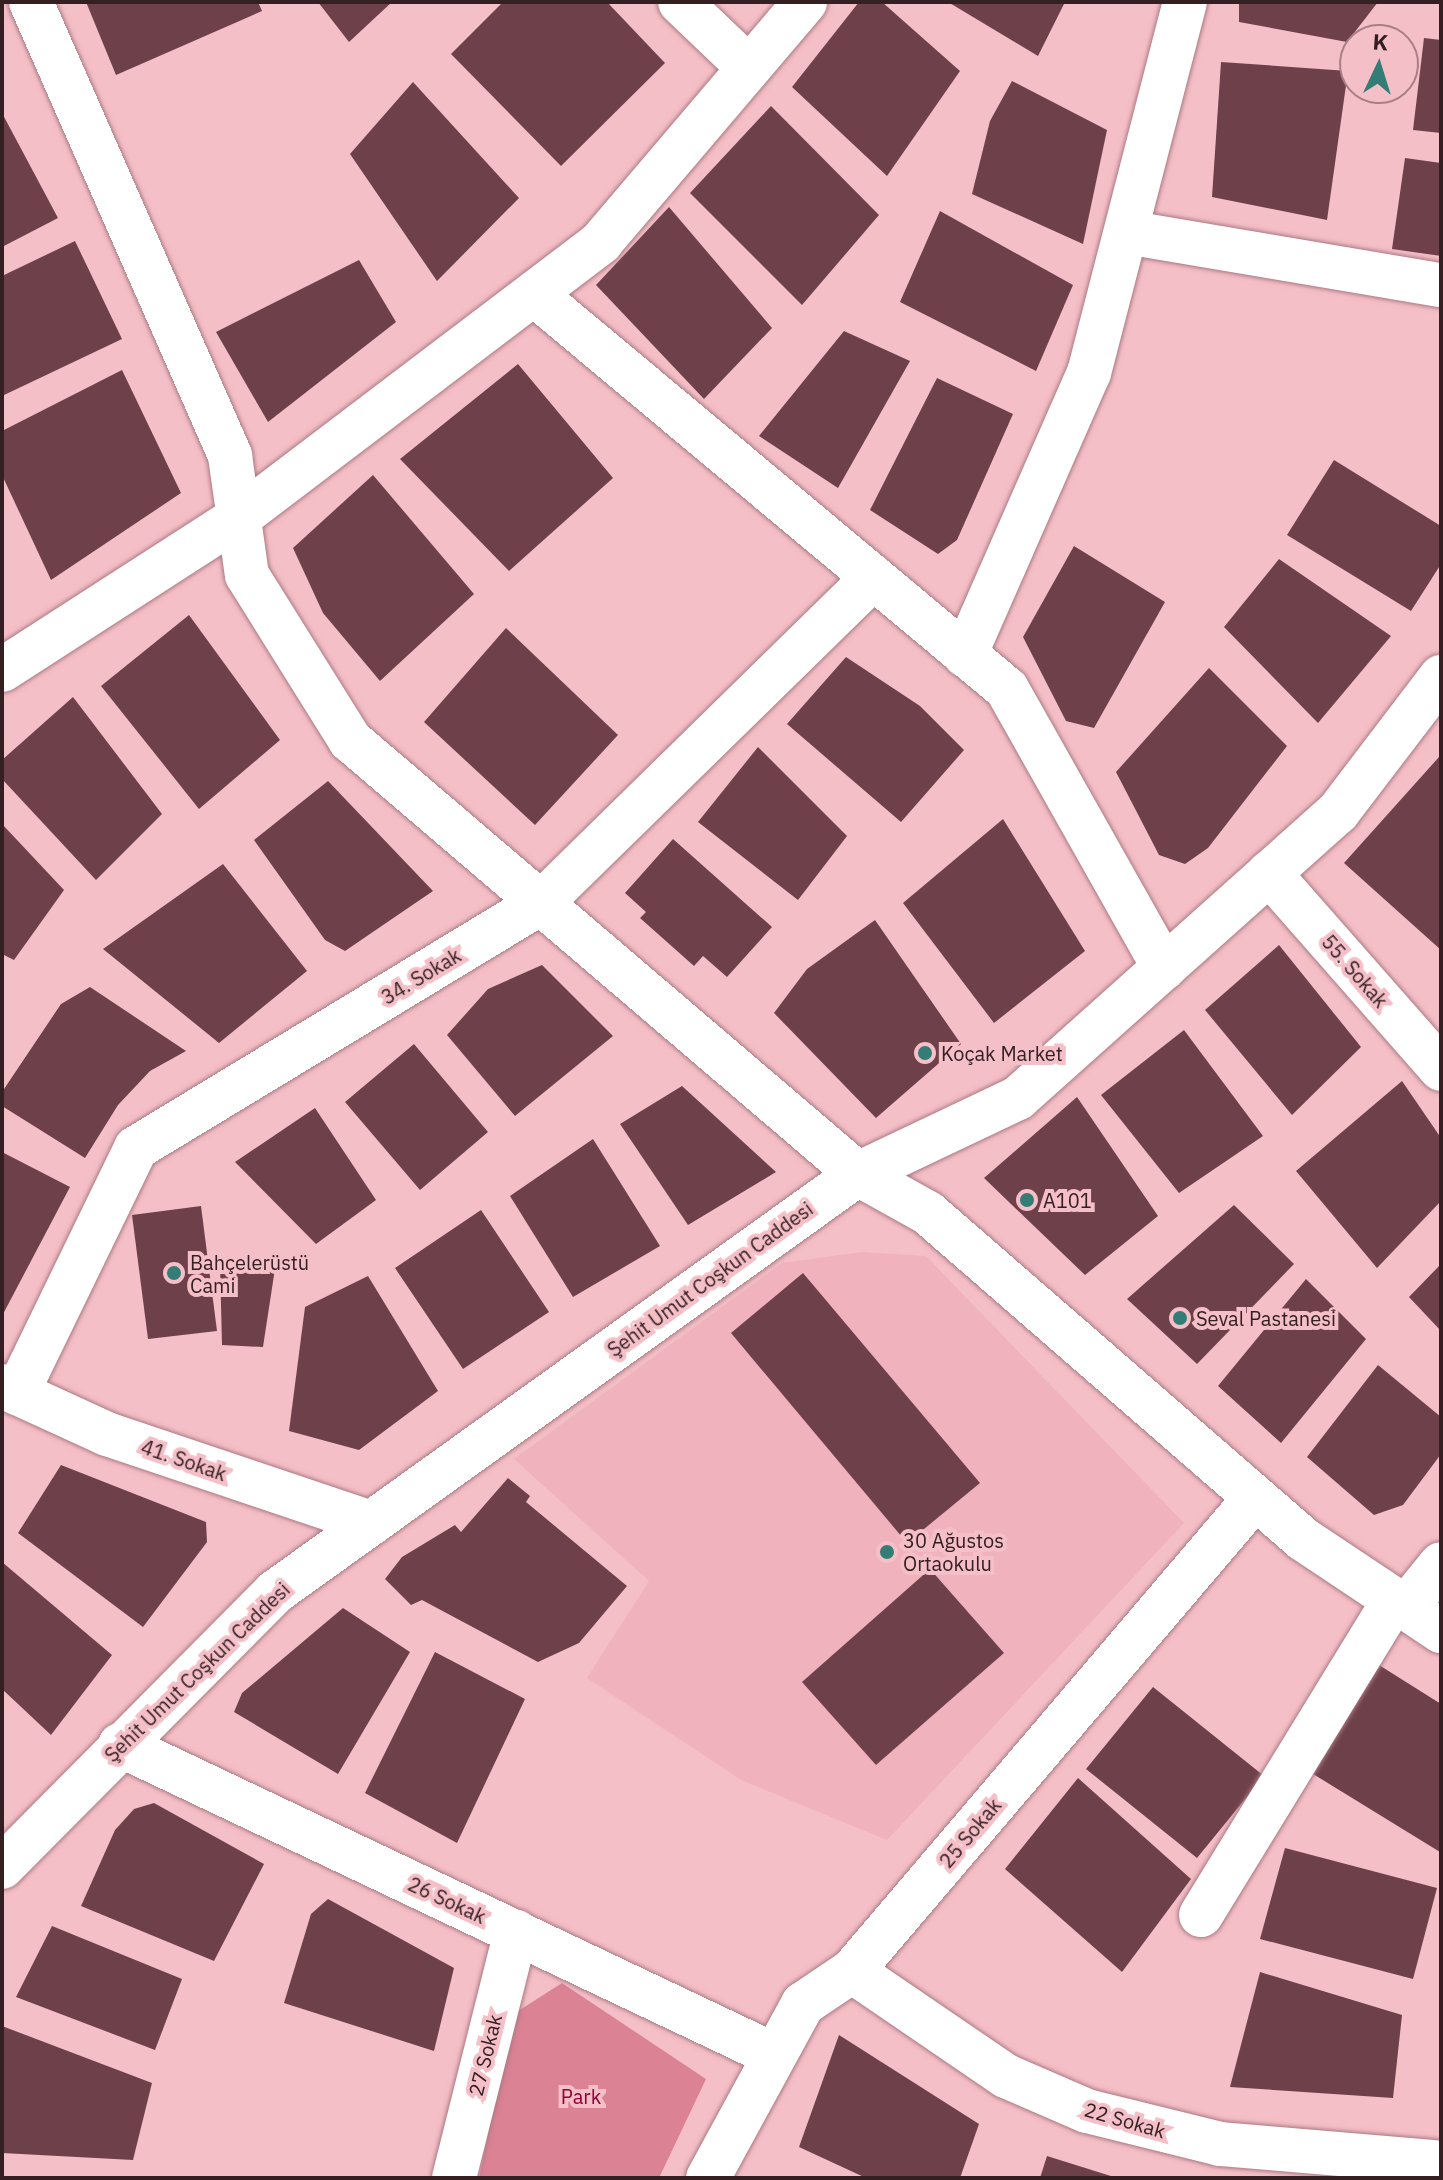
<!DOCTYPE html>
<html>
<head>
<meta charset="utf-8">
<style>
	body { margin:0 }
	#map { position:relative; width:1443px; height:2180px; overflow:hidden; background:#f5bfc7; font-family:"IBM Plex Sans",sans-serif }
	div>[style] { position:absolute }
	.built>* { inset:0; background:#f0b2bd }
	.green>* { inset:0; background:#db8294 }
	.building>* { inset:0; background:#6e414a }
	.roads { filter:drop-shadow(0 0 2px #ab7982) drop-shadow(0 0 2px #ab7982) }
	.minor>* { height:44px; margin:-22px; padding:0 22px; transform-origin:22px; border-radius:22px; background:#fff }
	.dots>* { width:22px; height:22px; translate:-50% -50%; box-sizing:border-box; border:4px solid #f5bfc7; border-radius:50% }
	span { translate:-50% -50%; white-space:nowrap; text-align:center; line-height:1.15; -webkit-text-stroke:8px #f5bfc7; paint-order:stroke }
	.street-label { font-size:20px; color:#342023 }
	.poi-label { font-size:20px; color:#342023 }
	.left { translate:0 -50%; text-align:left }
	.park-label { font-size:20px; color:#91003c }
	.frame { position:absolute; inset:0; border:4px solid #342023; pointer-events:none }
	.north { position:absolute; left:1339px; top:24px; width:80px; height:80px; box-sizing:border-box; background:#f5bfc7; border:2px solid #a87f85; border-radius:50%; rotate:4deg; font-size:22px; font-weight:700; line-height:32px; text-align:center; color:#342023 }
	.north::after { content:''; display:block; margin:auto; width:28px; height:36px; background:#347c76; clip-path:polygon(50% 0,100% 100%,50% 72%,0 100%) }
</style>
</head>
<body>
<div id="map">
	<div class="built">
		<div style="clip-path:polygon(862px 1252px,926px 1256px,1184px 1523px,887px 1840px,741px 1780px,587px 1678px,649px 1581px,514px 1459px,782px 1263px)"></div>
	</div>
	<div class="green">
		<div style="clip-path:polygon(562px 1983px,706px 2079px,659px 2178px,479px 2178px,512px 2015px)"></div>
	</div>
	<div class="building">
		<div style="clip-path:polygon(86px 2px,258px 2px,262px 11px,116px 75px)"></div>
		<div style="clip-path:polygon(318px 2px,392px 2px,349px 42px)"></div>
		<div style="clip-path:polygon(503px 2px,607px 2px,665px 63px,561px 166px,451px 54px)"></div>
		<div style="clip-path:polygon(859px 2px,882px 2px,960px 71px,887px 176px,792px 87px)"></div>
		<div style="clip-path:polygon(948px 2px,1065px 2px,1038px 56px)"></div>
		<div style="clip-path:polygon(1239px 2px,1378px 2px,1347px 42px,1239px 22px)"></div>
		<div style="clip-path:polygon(1424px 38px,1441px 40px,1441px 133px,1413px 130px)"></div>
		<div style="clip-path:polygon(1221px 62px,1348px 71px,1327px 220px,1212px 197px)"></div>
		<div style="clip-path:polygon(1012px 81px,1107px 130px,1083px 244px,972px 194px,990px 121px)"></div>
		<div style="clip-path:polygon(413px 82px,519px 198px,437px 281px,350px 154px)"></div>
		<div style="clip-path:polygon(771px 106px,879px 215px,802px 305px,690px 193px)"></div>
		<div style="clip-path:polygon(2px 113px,58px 218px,2px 247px)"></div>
		<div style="clip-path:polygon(1405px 158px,1441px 163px,1441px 256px,1392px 249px)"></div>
		<div style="clip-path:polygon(669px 207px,772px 328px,704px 399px,596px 285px)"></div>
		<div style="clip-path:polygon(940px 211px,1073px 285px,1036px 371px,900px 302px)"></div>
		<div style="clip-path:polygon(75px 241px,122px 339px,2px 396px,2px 276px)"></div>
		<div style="clip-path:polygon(359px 260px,396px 322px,268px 422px,216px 332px)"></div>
		<div style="clip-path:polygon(844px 331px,910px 361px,838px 488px,759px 436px)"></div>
		<div style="clip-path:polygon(518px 364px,613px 478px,509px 571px,400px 459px)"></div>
		<div style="clip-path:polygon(122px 370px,181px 493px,51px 580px,2px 475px,2px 431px)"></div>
		<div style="clip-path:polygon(937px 378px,1013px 414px,957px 540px,938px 554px,870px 510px)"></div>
		<div style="clip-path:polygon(1334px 460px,1441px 526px,1441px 564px,1411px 611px,1287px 535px)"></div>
		<div style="clip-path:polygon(373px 475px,474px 594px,380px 681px,323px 613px,293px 548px)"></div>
		<div style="clip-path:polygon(1074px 546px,1165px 602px,1094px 728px,1066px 721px,1023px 637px)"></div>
		<div style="clip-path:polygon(1279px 559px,1391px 636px,1318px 723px,1224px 627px)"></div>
		<div style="clip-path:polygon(189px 615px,280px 740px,199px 809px,101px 686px)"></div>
		<div style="clip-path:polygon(506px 628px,618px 735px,535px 825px,424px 722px)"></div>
		<div style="clip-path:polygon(846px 657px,920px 706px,964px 750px,901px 822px,787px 724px)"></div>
		<div style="clip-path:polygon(1209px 668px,1287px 746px,1208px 848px,1185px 864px,1159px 855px,1116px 772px)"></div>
		<div style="clip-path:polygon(73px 697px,162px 814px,96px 880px,2px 779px,2px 760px)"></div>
		<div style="clip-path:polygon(758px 747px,847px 836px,798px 900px,698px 822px)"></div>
		<div style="clip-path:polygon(1439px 757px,1441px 759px,1441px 950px,1344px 863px)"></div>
		<div style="clip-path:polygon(328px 781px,433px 891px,345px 951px,325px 940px,254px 840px)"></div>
		<div style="clip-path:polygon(1003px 819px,1085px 951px,994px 1023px,903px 903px)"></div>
		<div style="clip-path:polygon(2px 824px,64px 890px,14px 960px,2px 954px)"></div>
		<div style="clip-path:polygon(673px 839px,772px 927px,727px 977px,703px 956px,694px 966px,640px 918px,646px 912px,625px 893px)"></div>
		<div style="clip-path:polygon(223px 864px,307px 971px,219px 1043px,103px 949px)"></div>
		<div style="clip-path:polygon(875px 920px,961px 1044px,876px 1118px,774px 1013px,807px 969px)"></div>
		<div style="clip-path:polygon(1279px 945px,1361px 1047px,1292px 1115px,1205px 1010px)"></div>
		<div style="clip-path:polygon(542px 965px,613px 1036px,515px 1116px,447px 1035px,488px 989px)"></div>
		<div style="clip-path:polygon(90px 987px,186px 1051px,150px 1071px,118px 1105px,85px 1158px,2px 1106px,2px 1092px,61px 1004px)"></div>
		<div style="clip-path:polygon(1184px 1030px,1263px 1136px,1179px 1193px,1101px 1095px)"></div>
		<div style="clip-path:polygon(414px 1044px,488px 1132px,420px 1190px,345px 1102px)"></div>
		<div style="clip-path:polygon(1402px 1081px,1441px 1138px,1441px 1201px,1377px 1268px,1296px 1171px)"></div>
		<div style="clip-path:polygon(682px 1086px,776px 1172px,688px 1225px,620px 1124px)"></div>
		<div style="clip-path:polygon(1077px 1097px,1158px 1216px,1085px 1275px,984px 1178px)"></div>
		<div style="clip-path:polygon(315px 1108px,376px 1200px,316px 1244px,235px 1162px)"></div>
		<div style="clip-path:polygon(593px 1139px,660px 1246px,573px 1297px,510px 1196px)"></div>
		<div style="clip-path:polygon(2px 1152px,70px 1187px,2px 1316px)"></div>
		<div style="clip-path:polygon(1234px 1205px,1294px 1264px,1197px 1364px,1127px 1299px)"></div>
		<div style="clip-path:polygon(201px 1206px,217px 1331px,148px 1339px,132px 1215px)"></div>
		<div style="clip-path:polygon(481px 1210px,549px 1312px,463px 1369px,395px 1268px)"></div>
		<div style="clip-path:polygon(276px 1262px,263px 1347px,222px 1345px,220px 1265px)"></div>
		<div style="clip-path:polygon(1441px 1264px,1441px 1331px,1409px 1297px)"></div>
		<div style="clip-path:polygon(803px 1273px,980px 1483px,907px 1543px,731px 1333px)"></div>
		<div style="clip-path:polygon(368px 1276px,438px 1391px,359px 1450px,289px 1431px,305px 1307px)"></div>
		<div style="clip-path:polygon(1306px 1279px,1366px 1339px,1281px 1443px,1218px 1386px)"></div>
		<div style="clip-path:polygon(1378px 1365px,1441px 1417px,1441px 1454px,1403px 1505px,1374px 1515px,1307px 1457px)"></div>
		<div style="clip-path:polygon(61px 1465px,206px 1522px,207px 1542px,143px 1627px,18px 1533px)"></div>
		<div style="clip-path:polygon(508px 1478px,530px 1496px,526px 1502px,627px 1586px,579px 1643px,538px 1662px,422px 1600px,411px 1605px,385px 1579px,402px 1557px,455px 1525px,461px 1532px)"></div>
		<div style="clip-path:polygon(2px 1562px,112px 1655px,51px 1735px,2px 1689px)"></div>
		<div style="clip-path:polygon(930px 1569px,1004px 1653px,876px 1765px,802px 1682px)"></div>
		<div style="clip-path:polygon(343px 1608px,410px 1652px,338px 1774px,234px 1712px,242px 1693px)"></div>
		<div style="clip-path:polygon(435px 1652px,525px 1699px,457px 1843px,365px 1793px)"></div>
		<div style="clip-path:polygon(1371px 1660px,1441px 1704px,1440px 1852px,1305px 1769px)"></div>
		<div style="clip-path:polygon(1153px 1687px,1264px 1776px,1197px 1858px,1086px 1769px)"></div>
		<div style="clip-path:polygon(1078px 1778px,1191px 1879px,1122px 1972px,1005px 1869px)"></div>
		<div style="clip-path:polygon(154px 1803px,264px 1864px,214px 1961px,81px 1906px,115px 1830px,134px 1809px)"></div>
		<div style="clip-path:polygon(1285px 1848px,1437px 1888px,1413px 1979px,1260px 1939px)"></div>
		<div style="clip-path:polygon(328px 1899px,454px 1968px,434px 2051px,284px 2003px,311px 1914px)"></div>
		<div style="clip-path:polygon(52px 1926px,182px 1979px,155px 2050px,16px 1997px)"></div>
		<div style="clip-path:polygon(1260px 1972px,1402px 2015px,1393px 2098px,1230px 2087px)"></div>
		<div style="clip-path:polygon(2px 2026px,152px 2083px,133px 2160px,2px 2153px)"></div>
		<div style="clip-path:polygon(839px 2035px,979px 2124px,960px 2178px,866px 2178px,799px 2147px)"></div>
		<div style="clip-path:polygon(1047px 2156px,1114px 2177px,1114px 2178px,1040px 2178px)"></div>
	</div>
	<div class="roads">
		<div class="minor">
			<div style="left:31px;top:2px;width:496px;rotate:66.3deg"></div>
			<div style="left:230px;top:456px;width:120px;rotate:81.9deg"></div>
			<div style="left:247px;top:575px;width:195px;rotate:58deg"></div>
			<div style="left:350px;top:740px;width:668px;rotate:40.51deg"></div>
			<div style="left:858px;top:1174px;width:80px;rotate:29.1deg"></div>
			<div style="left:928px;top:1213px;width:497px;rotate:41deg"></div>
			<div style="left:1303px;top:1539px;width:166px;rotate:33.7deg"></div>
			<div style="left:680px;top:2px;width:95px;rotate:43.7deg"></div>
			<div style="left:1126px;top:232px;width:319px;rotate:9.6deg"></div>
			<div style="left:534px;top:294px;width:616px;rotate:39.87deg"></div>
			<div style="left:1007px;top:689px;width:320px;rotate:60.6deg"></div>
			<div style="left:965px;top:655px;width:308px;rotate:-66.3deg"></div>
			<div style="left:1089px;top:373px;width:383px;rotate:-75.5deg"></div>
			<div style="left:2px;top:670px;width:281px;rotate:-32.8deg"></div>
			<div style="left:238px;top:518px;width:456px;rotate:-37.2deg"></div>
			<div style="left:601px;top:242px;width:315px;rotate:-49.6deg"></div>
			<div style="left:1269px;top:873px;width:261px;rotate:48.7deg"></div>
			<div style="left:2px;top:1386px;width:115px;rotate:24.6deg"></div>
			<div style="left:107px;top:1434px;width:279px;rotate:18.6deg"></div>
			<div style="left:17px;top:1393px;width:272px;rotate:-64.1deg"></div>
			<div style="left:136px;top:1148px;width:473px;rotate:-31.2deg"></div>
			<div style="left:541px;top:903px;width:465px;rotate:-44.4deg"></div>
			<div style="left:1406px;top:1607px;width:55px;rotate:-50.9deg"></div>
			<div style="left:120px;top:1745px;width:724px;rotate:25.36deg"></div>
			<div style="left:2px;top:1867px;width:387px;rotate:-45.2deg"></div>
			<div style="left:275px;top:1592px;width:717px;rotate:-35.64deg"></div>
			<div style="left:858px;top:1174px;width:177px;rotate:-25.4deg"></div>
			<div style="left:1018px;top:1098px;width:429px;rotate:-41.8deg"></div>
			<div style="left:1338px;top:812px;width:170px;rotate:-52.7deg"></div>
			<div style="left:1201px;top:1915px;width:369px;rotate:-58.5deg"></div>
			<div style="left:852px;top:1971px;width:186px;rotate:34.3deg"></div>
			<div style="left:1006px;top:2076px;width:88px;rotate:23.4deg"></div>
			<div style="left:1087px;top:2111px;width:137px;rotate:13.9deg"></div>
			<div style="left:1220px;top:2144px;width:215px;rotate:4.8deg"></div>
			<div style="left:454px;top:2178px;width:254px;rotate:-75.9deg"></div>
			<div style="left:708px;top:2178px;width:198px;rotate:-61.4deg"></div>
			<div style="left:803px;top:2004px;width:59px;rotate:-34deg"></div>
			<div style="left:852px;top:1971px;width:621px;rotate:-49.57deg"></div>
		</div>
	</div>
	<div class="dots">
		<div style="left:925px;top:1053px;background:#347c76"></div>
		<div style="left:1027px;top:1200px;background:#347c76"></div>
		<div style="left:174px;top:1273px;background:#347c76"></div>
		<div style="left:1180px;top:1318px;background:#347c76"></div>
		<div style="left:887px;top:1552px;background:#347c76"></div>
	</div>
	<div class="street-label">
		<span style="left:1355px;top:971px;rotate:49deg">55. Sokak</span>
		<span style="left:421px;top:976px;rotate:-31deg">34. Sokak</span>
		<span style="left:710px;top:1279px;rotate:-36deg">Şehit Umut Coşkun Caddesi</span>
		<span style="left:184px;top:1460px;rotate:19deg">41. Sokak</span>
		<span style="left:197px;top:1672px;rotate:-44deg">Şehit Umut Coşkun Caddesi</span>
		<span style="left:970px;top:1833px;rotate:-50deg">25 Sokak</span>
		<span style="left:447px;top:1900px;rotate:25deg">26 Sokak</span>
		<span style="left:485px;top:2055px;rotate:-76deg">27 Sokak</span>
		<span style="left:1125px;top:2120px;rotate:16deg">22 Sokak</span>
	</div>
	<div class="poi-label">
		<span class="left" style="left:941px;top:1053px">Koçak Market</span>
		<span class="left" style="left:1043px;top:1200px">A101</span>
		<span class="left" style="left:190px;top:1274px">Bahçelerüstü<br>Cami</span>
		<span class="left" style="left:1196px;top:1318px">Seval Pastanesi</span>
		<span class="left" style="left:903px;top:1552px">30 Ağustos<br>Ortaokulu</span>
	</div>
	<div class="park-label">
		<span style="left:581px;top:2096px">Park</span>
	</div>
	<div class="frame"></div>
	<div class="north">K</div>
</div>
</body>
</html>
